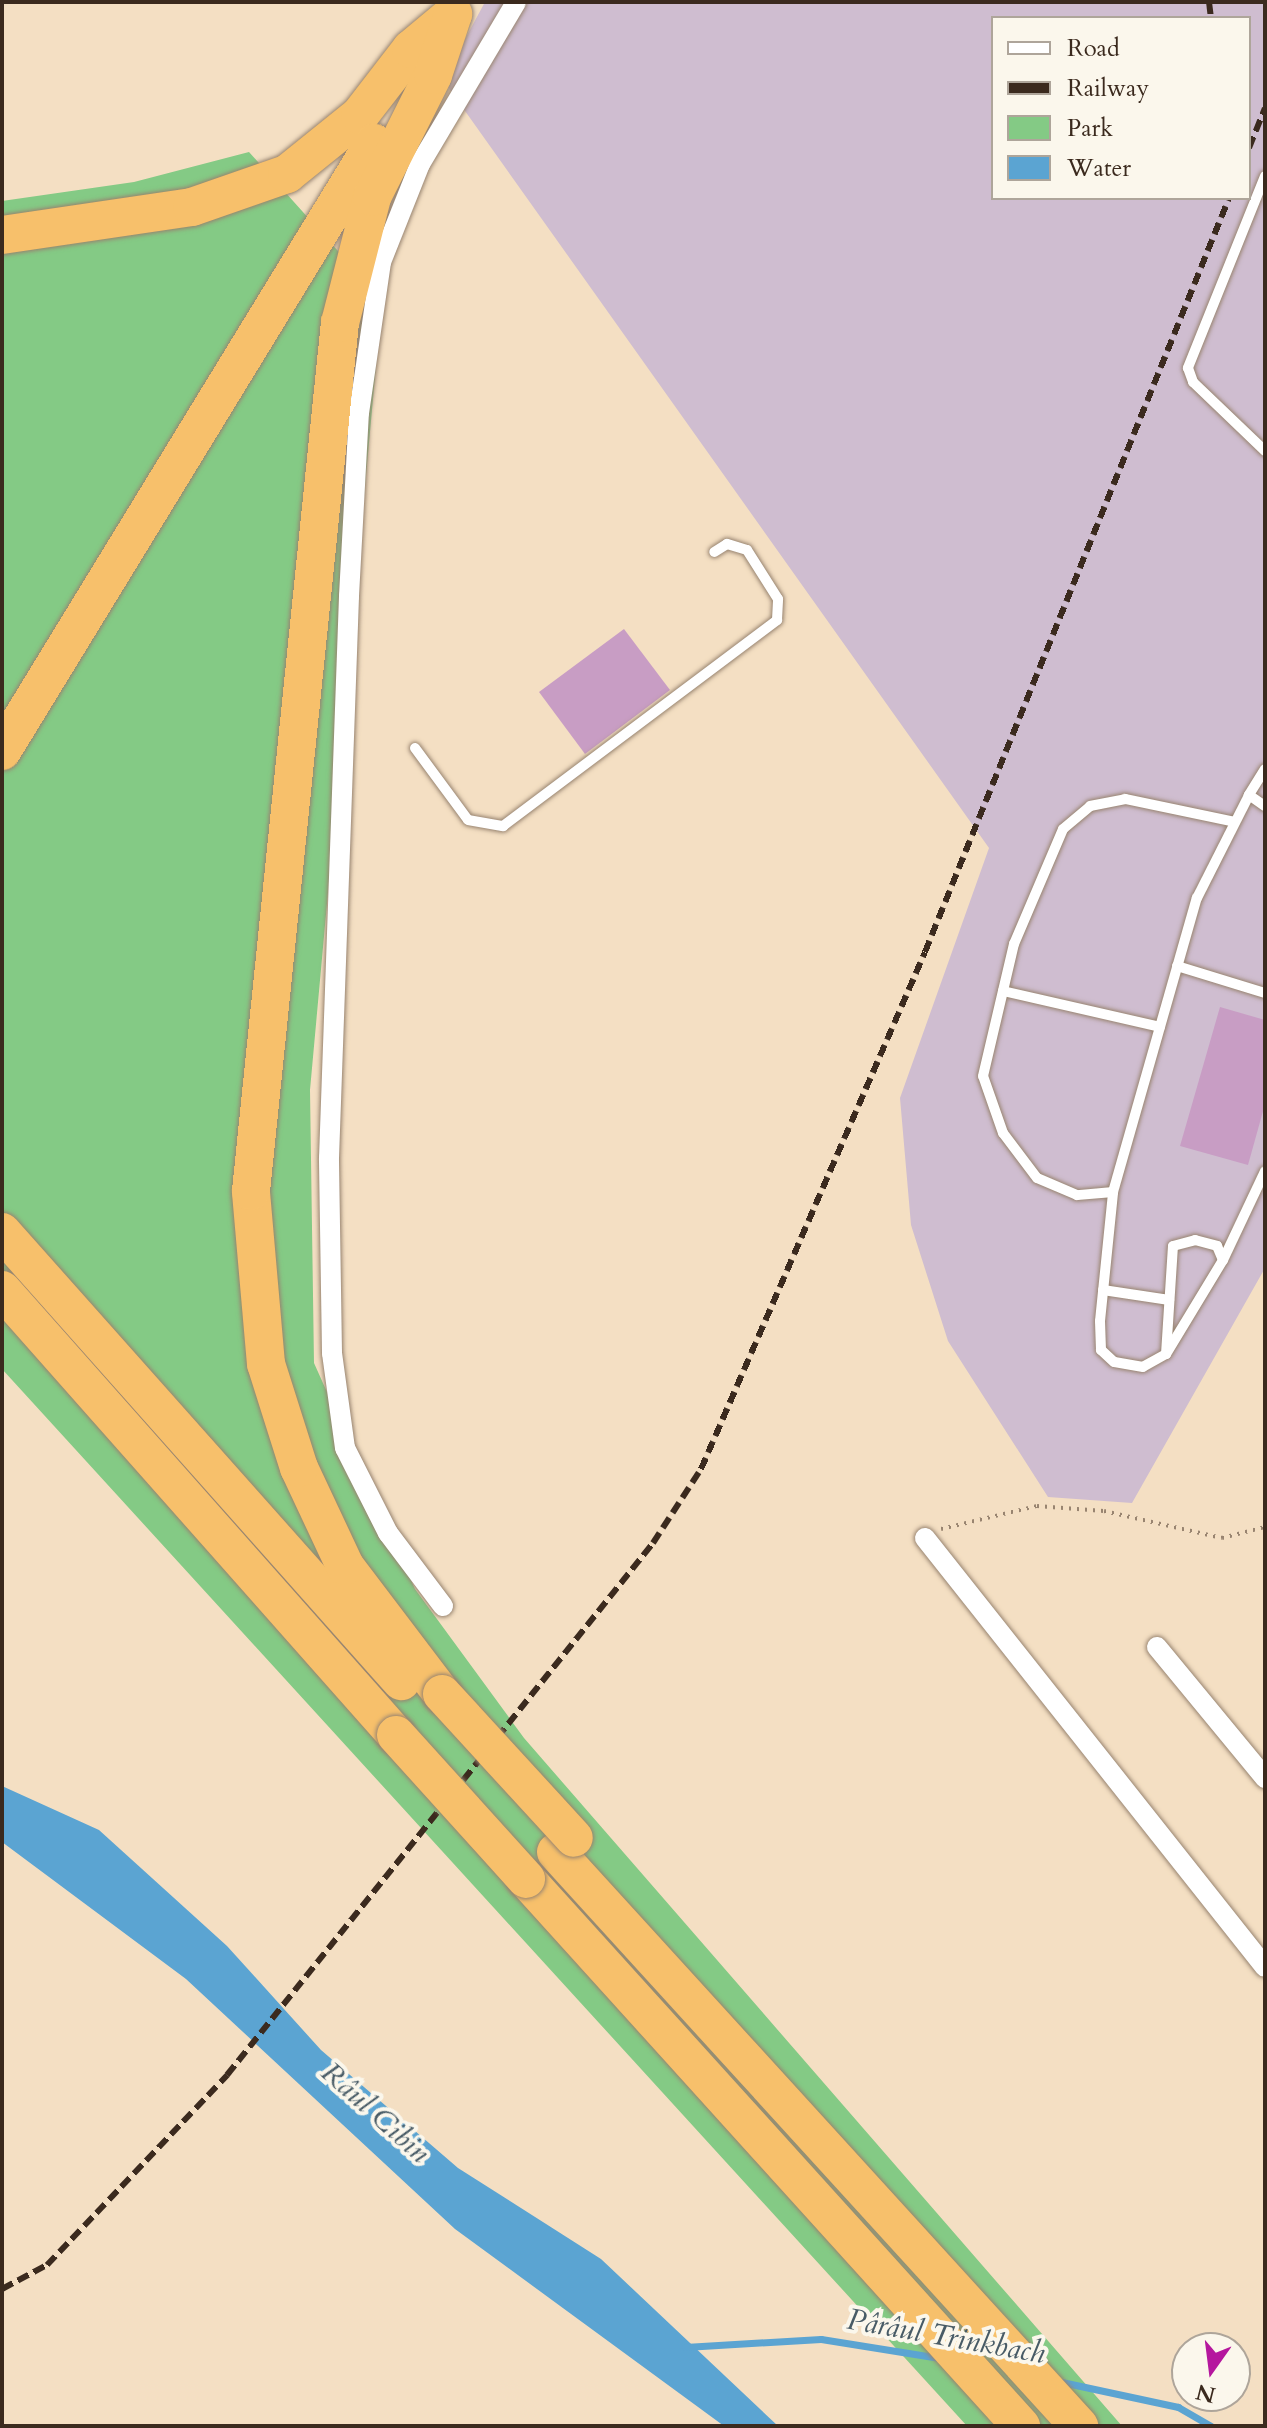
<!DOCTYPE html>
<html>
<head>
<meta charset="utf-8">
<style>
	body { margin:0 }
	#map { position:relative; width:1267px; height:2428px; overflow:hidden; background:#f4dfc3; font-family:Cardo,serif }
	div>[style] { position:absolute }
	.industrial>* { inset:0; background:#cfbdd0 }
	.green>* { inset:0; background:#84ca85 }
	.water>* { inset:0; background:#5ba4d2 }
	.stream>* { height:7px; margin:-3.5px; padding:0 3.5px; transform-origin:3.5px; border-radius:3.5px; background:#5ba4d2 }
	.building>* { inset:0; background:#c89dc4 }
	.path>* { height:4px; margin-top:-2px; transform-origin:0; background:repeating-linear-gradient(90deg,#988470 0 2px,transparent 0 8px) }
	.roads { filter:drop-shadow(0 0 2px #988470) drop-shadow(0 0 2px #988470) }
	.service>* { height:10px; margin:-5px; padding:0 5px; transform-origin:5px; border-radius:5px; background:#fff }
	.minor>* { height:20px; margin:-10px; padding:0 10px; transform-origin:10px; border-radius:10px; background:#fff }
	.motorway>* { height:38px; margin:-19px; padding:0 19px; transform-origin:19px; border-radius:19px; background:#f7c06b }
	.rail>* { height:6px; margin-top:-3px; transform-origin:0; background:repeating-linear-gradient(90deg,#3b2a1e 0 12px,transparent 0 18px) }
	.bridges { filter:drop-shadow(0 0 2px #988470) drop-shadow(0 0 2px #988470) }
	.motorway-bridge>* { height:38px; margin:-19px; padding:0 19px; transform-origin:19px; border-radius:19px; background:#f7c06b }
	span { translate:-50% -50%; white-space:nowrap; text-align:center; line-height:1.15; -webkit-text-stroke:8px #fbf7ec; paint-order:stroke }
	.water-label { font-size:30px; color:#485b66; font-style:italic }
	.frame { position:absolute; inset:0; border:4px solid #3b2a1e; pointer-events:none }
	.legend { position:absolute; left:991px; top:16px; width:260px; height:184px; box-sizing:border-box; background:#fbf7ec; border:2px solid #aea59a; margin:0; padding:10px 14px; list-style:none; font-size:24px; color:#3b2a1e }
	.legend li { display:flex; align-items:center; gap:16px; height:40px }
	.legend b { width:40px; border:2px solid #aea59a }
	.north { position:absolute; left:1171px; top:2332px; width:80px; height:80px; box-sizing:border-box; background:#fbf7ec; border:2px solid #aea59a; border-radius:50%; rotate:194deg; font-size:22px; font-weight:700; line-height:32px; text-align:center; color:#3b2a1e }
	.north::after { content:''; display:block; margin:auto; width:28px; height:36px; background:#b5179e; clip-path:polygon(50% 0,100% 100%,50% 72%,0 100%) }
</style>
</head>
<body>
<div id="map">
	<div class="industrial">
		<div style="clip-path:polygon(evenodd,485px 2px,1265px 2px,1265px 1268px,1132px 1503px,1048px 1497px,948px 1341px,911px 1225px,900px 1098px,989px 848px,443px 80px,485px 2px,993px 18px,1249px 18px,1249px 198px,993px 198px,993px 18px)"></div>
	</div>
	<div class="green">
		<div style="clip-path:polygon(249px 152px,382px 300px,310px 1090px,314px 1363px,415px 1589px,524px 1738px,1122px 2426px,967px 2426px,2px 1369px,2px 201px,134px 182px)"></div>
	</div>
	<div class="water">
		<div style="clip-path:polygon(2px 1786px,99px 1830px,227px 1946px,321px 2050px,458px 2168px,601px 2259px,778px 2426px,724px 2426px,455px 2229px,186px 1979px,2px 1842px)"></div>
	</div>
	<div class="stream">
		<div style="left:685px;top:2347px;width:136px;rotate:-3.4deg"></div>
		<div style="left:821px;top:2339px;width:120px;rotate:9.1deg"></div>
		<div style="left:1057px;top:2381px;width:124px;rotate:12.1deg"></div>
		<div style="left:1178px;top:2407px;width:38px;rotate:30deg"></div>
	</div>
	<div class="building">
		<div style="clip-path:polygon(624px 629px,670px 690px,585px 754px,539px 692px)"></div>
		<div style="clip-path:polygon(1220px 1007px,1265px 1020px,1265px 1104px,1248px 1165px,1180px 1146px)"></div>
	</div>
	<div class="path">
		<div style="left:941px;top:1529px;width:99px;rotate:-13.5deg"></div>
		<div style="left:1037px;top:1506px;width:67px;rotate:4.3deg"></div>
		<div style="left:1104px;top:1511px;width:121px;rotate:12.9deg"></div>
		<div style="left:1222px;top:1538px;width:44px;rotate:-14.3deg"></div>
	</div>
	<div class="roads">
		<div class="service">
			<div style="left:1265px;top:176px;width:207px;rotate:111.9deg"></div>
			<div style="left:1188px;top:368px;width:15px;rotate:70deg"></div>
			<div style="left:1193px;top:382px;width:100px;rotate:43.8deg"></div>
			<div style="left:415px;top:748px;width:89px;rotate:53.6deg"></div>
			<div style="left:468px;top:820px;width:36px;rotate:10deg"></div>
			<div style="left:503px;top:826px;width:343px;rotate:-36.9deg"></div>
			<div style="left:777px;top:620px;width:21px;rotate:-87deg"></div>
			<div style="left:778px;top:599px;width:58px;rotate:-122.3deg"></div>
			<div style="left:747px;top:550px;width:21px;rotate:-163deg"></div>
			<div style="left:727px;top:544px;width:15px;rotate:148deg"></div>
			<div style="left:1265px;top:769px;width:31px;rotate:122deg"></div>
			<div style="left:1249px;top:795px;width:19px;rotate:35deg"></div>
			<div style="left:1177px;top:966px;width:92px;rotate:17.1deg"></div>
			<div style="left:1003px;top:991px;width:161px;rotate:12.9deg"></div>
			<div style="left:1113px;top:1192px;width:36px;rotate:175deg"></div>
			<div style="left:1077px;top:1195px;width:43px;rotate:-157deg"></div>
			<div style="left:1037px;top:1178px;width:56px;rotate:-127.1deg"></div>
			<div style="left:1003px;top:1133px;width:60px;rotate:-109.3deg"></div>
			<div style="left:983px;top:1076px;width:136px;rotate:-76.8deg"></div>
			<div style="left:1014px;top:944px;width:125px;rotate:-66.9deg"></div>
			<div style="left:1063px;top:829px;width:35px;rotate:-40deg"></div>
			<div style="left:1090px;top:806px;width:36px;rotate:-11deg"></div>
			<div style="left:1125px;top:799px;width:112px;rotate:11.8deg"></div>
			<div style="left:1223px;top:1260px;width:98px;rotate:-64.7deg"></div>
			<div style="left:1103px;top:1290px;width:67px;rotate:8.6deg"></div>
			<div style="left:1166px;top:1354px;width:108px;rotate:-86.3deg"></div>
			<div style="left:1173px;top:1246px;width:23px;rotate:-15deg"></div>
			<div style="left:1195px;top:1240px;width:23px;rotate:15deg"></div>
			<div style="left:1217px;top:1246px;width:15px;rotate:67deg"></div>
			<div style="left:1223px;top:1260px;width:110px;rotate:121.2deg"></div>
			<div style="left:1166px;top:1354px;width:26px;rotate:151deg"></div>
			<div style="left:1143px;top:1367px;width:29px;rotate:-170deg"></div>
			<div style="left:1114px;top:1362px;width:18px;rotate:-137deg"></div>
			<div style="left:1101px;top:1350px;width:29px;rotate:-92deg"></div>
			<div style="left:1100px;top:1321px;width:130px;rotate:-84.2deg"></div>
			<div style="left:1113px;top:1192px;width:306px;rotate:-74.1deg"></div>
			<div style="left:1197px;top:898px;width:115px;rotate:-63.2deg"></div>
		</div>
		<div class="minor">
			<div style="left:925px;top:1538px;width:547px;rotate:51.6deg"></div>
			<div style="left:443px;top:1606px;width:91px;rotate:-127deg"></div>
			<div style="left:388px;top:1533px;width:95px;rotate:-116.8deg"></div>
			<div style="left:345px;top:1448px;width:96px;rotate:-97.8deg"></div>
			<div style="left:332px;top:1353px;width:195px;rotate:-90.9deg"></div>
			<div style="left:329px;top:1158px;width:562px;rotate:-87.96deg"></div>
			<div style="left:349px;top:596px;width:183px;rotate:-86.9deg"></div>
			<div style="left:359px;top:413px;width:153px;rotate:-81.7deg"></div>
			<div style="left:381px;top:262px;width:105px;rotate:-68.3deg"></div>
			<div style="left:420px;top:164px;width:188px;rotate:-59.3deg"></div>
			<div style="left:1157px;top:1647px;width:170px;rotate:50.5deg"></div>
		</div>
		<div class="motorway">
			<div style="left:2px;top:235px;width:192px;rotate:-8.4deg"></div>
			<div style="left:192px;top:207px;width:101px;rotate:-19.2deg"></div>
			<div style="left:287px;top:174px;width:94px;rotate:-38.9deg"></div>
			<div style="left:360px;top:115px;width:83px;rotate:-52.3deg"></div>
			<div style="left:411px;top:49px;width:55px;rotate:-39.8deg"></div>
			<div style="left:2px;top:751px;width:713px;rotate:-58.54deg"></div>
			<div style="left:2px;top:1232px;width:601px;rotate:48.37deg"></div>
			<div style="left:2px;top:1290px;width:594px;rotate:48.48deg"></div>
			<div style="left:442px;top:1694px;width:161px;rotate:-127.2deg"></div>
			<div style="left:345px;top:1566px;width:108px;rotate:-115.1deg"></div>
			<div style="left:299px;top:1468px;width:109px;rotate:-107.6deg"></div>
			<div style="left:266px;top:1364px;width:174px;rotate:-95deg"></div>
			<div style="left:251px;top:1191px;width:873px;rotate:-84.15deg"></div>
			<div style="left:340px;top:323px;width:130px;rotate:-75.7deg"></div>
			<div style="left:372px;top:197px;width:136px;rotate:-63.4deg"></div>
			<div style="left:433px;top:75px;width:64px;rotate:-71.8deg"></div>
			<div style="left:556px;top:1852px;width:777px;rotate:47.66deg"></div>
			<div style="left:526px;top:1879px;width:738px;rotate:47.86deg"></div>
		</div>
	</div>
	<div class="rail">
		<div style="left:1209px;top:2px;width:16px;rotate:83deg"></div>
		<div style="left:1249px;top:148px;width:43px;rotate:-68.2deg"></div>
		<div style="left:2px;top:2289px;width:51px;rotate:-28.1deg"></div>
		<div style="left:47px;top:2265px;width:262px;rotate:-46.5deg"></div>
		<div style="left:227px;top:2075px;width:682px;rotate:-51.31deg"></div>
		<div style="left:653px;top:1543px;width:88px;rotate:-57deg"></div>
		<div style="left:701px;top:1469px;width:563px;rotate:-66.57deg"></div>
		<div style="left:925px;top:952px;width:813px;rotate:-68.04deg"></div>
	</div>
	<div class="bridges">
		<div class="motorway-bridge">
			<div style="left:442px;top:1694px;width:195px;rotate:47.5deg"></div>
			<div style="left:396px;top:1735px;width:194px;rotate:47.9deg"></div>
		</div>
	</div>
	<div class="water-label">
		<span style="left:375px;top:2113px;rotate:42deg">Râul Cibin</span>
		<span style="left:946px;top:2337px;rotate:10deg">Pârâul Trinkbach</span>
	</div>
	<div class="frame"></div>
	<ul class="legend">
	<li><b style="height:10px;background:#fff"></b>Road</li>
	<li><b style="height:10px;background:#3b2a1e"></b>Railway</li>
	<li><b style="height:22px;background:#84ca85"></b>Park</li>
	<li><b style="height:22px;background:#5ba4d2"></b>Water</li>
	</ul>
	<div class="north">N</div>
</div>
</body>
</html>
